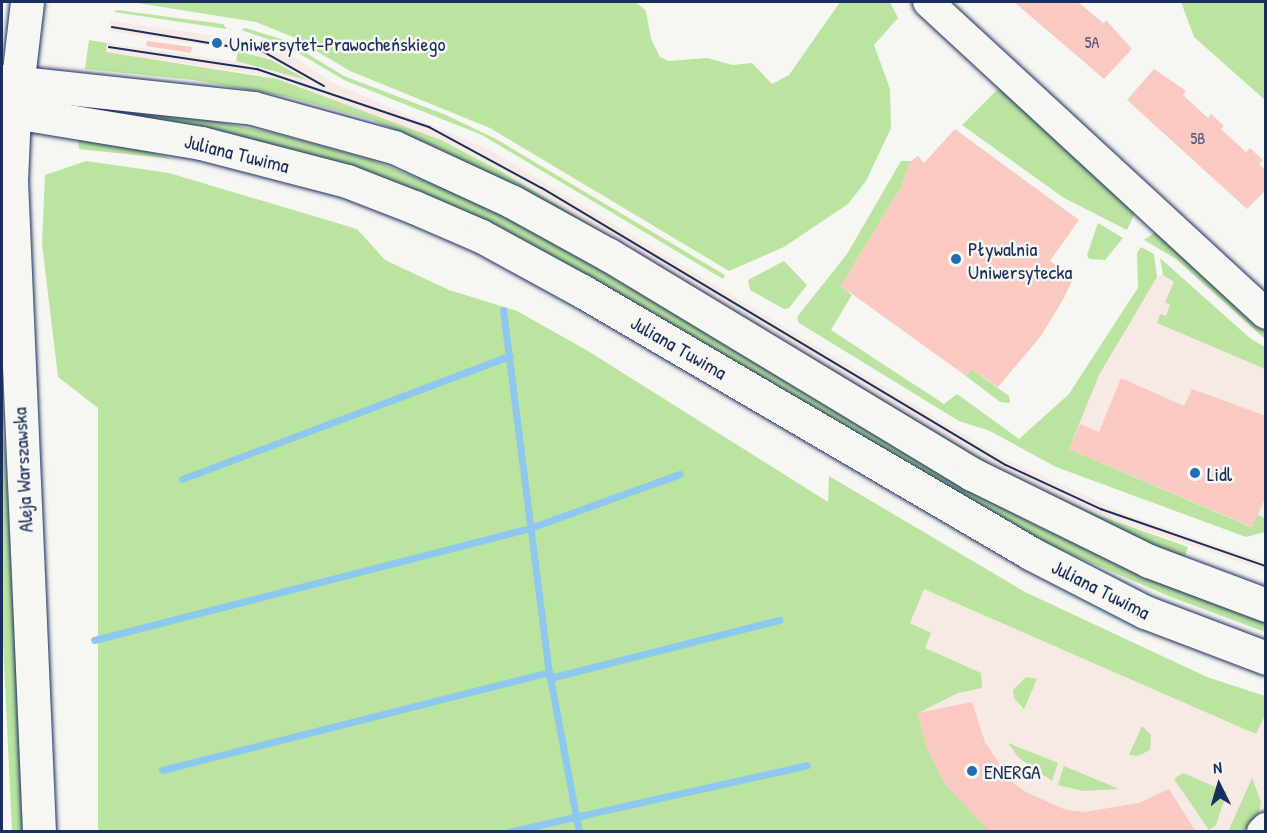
<!DOCTYPE html>
<html>
<head>
<meta charset="utf-8">
<style>
	body { margin:0 }
	#map { position:relative; width:1267px; height:833px; overflow:hidden; background:#f6f6f2; font-family:"Patrick Hand",sans-serif }
	div>[style] { position:absolute }
	.built>* { inset:0; background:#f7e9e4 }
	.green>* { inset:0; background:#bae4a0 }
	.stream>* { height:7px; margin:-3.5px; padding:0 3.5px; transform-origin:3.5px; border-radius:3.5px; background:#8ec8ee }
	.building>* { inset:0; background:#facac2 }
	.roads { filter:drop-shadow(0 0 2px #1b2f5e) drop-shadow(0 0 2px #1b2f5e) }
	.minor>* { height:30px; margin:-15px; padding:0 15px; transform-origin:15px; border-radius:15px; background:#f6f6f2 }
	.major>* { height:33px; margin:-16.5px; padding:0 16.5px; transform-origin:16.5px; border-radius:16.5px; background:#f6f6f2 }
	.tram>* { height:1.5px; margin:-0.75px; padding:0 0.75px; transform-origin:0.75px; border-radius:0.75px; background:#1b2f5e }
	.dots>* { width:16px; height:16px; translate:-50% -50%; box-sizing:border-box; border:3px solid #f6f6f2; border-radius:50% }
	span { translate:-50% -50%; white-space:nowrap; text-align:center; line-height:1.15; -webkit-text-stroke:5px #f6f6f2; paint-order:stroke }
	.number-label { font-size:16px; color:#535677 }
	.number-label span { -webkit-text-stroke-width:0 }
	.poi-label { font-size:20px; color:#1b2f5e }
	.left { translate:0 -50%; text-align:left }
	.street-label { font-size:20px; color:#1b2f5e }
	.frame { position:absolute; inset:0; border:3px solid #1b2f5e; pointer-events:none }
	.north { position:absolute; left:1189px; top:755px; width:60px; height:60px; -webkit-text-stroke:4px #f6f6f2; paint-order:stroke; rotate:355deg; font-size:16px; font-weight:700; line-height:24px; text-align:center; color:#1b2f5e }
	.north::after { content:''; display:block; margin:auto; width:21px; height:27px; background:#1b2f5e; clip-path:polygon(50% 0,100% 100%,50% 72%,0 100%) }
</style>
</head>
<body>
<div id="map">
	<div class="built">
		<div style="clip-path:polygon(110px 21px,245px 40px,286px 52px,333px 83px,490px 150px,1003px 458px,1126px 514px,1265px 562px,1265px 570px,1095px 514px,1009px 475px,502px 172px,441px 140px,263px 75px,106px 52px,107px 43px,249px 63px,304px 79px,271px 60px,245px 51px,109px 31px)"></div>
		<div style="clip-path:polygon(1162px 275px,1174px 282px,1165px 302px,1171px 305px,1166px 316px,1157px 323px,1265px 369px,1265px 530px,1069px 449px,1099px 375px,1156px 277px)"></div>
		<div style="clip-path:polygon(829px 502px,1265px 714px,1265px 831px,911px 831px)"></div>
	</div>
	<div class="green">
		<div style="clip-path:polygon(131px 2px,636px 2px,646px 11px,651px 39px,660px 57px,669px 61px,707px 58px,733px 65px,752px 63px,772px 84px,789px 75px,840px 2px,890px 2px,898px 18px,874px 45px,890px 89px,891px 128px,866px 181px,848px 204px,784px 247px,729px 271px,490px 128px,350px 71px,293px 37px,256px 22px)"></div>
		<div style="clip-path:polygon(1181px 2px,1265px 2px,1265px 100px,1194px 37px)"></div>
		<div style="clip-path:polygon(117px 10px,223px 24px,227px 29px,114px 12px)"></div>
		<div style="clip-path:polygon(245px 28px,285px 40px,344px 76px,446px 115px,496px 139px,725px 275px,723px 279px,482px 135px,344px 80px,285px 45px,241px 30px)"></div>
		<div style="clip-path:polygon(89px 40px,107px 43px,106px 52px,277px 79px,441px 140px,502px 172px,1009px 475px,1095px 514px,1188px 547px,1185px 556px,1166px 553px,1057px 505px,531px 196px,440px 149px,372px 120px,288px 97px,193px 80px,85px 69px)"></div>
		<div style="clip-path:polygon(238px 51px,271px 60px,307px 80px,236px 61px)"></div>
		<div style="clip-path:polygon(997px 90px,1004px 91px,1136px 210px,1127px 230px,1064px 198px,962px 125px)"></div>
		<div style="clip-path:polygon(133px 113px,197px 118px,274px 133px,372px 160px,498px 210px,1035px 525px,1173px 586px,1265px 618px,1265px 632px,1171px 597px,1031px 537px,600px 285px,132px 116px)"></div>
		<div style="clip-path:polygon(78px 139px,127px 145px,173px 159px,79px 149px)"></div>
		<div style="clip-path:polygon(86px 161px,169px 173px,357px 229px,385px 260px,449px 290px,517px 311px,588px 351px,828px 502px,829px 476px,1025px 592px,1207px 677px,1265px 696px,1265px 715px,1256px 734px,924px 589px,910px 623px,931px 633px,925px 648px,981px 673px,982px 688px,958px 693px,918px 713px,923px 735px,944px 783px,990px 831px,98px 831px,98px 408px,58px 377px,42px 244px,45px 175px)"></div>
		<div style="clip-path:polygon(901px 161px,911px 161px,901px 187px,841px 286px,852px 295px,831px 330px,944px 404px,957px 394px,1019px 439px,1069px 394px,1128px 303px,1138px 288px,1137px 253px,1141px 247px,1154px 254px,1157px 277px,1099px 375px,1069px 449px,1251px 527px,1257px 515px,1265px 518px,1265px 532px,1246px 537px,1056px 467px,990px 431px,959px 421px,799px 323px,797px 317px,847px 254px)"></div>
		<div style="clip-path:polygon(1098px 223px,1123px 238px,1105px 260px,1089px 259px,1087px 255px)"></div>
		<div style="clip-path:polygon(1157px 231px,1265px 326px,1265px 339px,1176px 259px,1144px 240px)"></div>
		<div style="clip-path:polygon(1160px 258px,1251px 339px,1265px 347px,1265px 369px,1157px 323px,1160px 314px,1166px 316px,1170px 305px,1165px 302px,1174px 282px,1163px 275px)"></div>
		<div style="clip-path:polygon(784px 261px,807px 285px,789px 308px,784px 309px,750px 290px,748px 280px)"></div>
		<div style="clip-path:polygon(972px 369px,1009px 396px,1010px 403px,1000px 402px,966px 376px)"></div>
		<div style="clip-path:polygon(2px 427px,5px 450px,25px 831px,12px 831px,2px 620px)"></div>
		<div style="clip-path:polygon(1026px 677px,1037px 679px,1024px 709px,1014px 698px,1013px 690px)"></div>
		<div style="clip-path:polygon(1142px 726px,1151px 735px,1150px 750px,1138px 756px,1129px 755px)"></div>
		<div style="clip-path:polygon(1008px 743px,1058px 763px,1052px 781px,1019px 758px)"></div>
		<div style="clip-path:polygon(1064px 766px,1119px 789px,1083px 791px,1058px 785px)"></div>
		<div style="clip-path:polygon(1183px 773px,1227px 792px,1216px 825px,1209px 830px,1174px 779px)"></div>
		<div style="clip-path:polygon(1252px 778px,1261px 802px,1257px 821px,1242px 831px,1228px 832px)"></div>
	</div>
	<div class="stream">
		<div style="left:503px;top:310px;width:365px;rotate:82.8deg"></div>
		<div style="left:549px;top:672px;width:163px;rotate:79.4deg"></div>
		<div style="left:182px;top:479px;width:350px;rotate:-20.6deg"></div>
		<div style="left:94px;top:640px;width:450px;rotate:-14.4deg"></div>
		<div style="left:530px;top:528px;width:159px;rotate:-19.8deg"></div>
		<div style="left:550px;top:678px;width:237px;rotate:-14.2deg"></div>
		<div style="left:162px;top:770px;width:399px;rotate:-14.2deg"></div>
		<div style="left:508px;top:832px;width:306px;rotate:-12.6deg"></div>
	</div>
	<div class="building">
		<div style="clip-path:polygon(1014px 2px,1078px 2px,1103px 23px,1106px 20px,1132px 49px,1104px 79px)"></div>
		<div style="clip-path:polygon(147px 41px,192px 47px,191px 53px,146px 46px)"></div>
		<div style="clip-path:polygon(1154px 69px,1186px 91px,1183px 95px,1208px 118px,1211px 114px,1224px 126px,1221px 129px,1246px 152px,1250px 148px,1263px 160px,1259px 164px,1266px 170px,1266px 190px,1247px 209px,1127px 100px)"></div>
		<div style="clip-path:polygon(955px 129px,1079px 220px,1050px 261px,1074px 277px,1064px 298px,1041px 336px,998px 387px,972px 369px,966px 376px,841px 286px,901px 187px,911px 161px,918px 156px,924px 163px)"></div>
		<div style="clip-path:polygon(1121px 378px,1184px 406px,1192px 389px,1266px 416px,1266px 496px,1252px 527px,1069px 449px,1080px 424px,1099px 432px)"></div>
		<div style="clip-path:polygon(972px 702px,985px 742px,1011px 781px,1026px 792px,1066px 810px,1085px 812px,1139px 803px,1169px 789px,1196px 832px,990px 832px,944px 783px,927px 749px,917px 713px)"></div>
	</div>
	<div class="roads">
		<div class="minor">
			<div style="left:928px;top:2px;width:460px;rotate:42.7deg"></div>
			<div style="left:1262px;top:832px;width:6px;rotate:-45deg"></div>
		</div>
		<div class="major">
			<div style="left:27px;top:2px;width:111px;rotate:96.7deg"></div>
			<div style="left:14px;top:112px;width:68px;rotate:92.5deg"></div>
			<div style="left:11px;top:180px;width:653px;rotate:87.54deg"></div>
			<div style="left:2px;top:81px;width:252px;rotate:6.1deg"></div>
			<div style="left:253px;top:108px;width:146px;rotate:15.5deg"></div>
			<div style="left:394px;top:147px;width:129px;rotate:24.8deg"></div>
			<div style="left:511px;top:201px;width:112px;rotate:28.9deg"></div>
			<div style="left:609px;top:255px;width:424px;rotate:31.1deg"></div>
			<div style="left:972px;top:474px;width:197px;rotate:26.2deg"></div>
			<div style="left:1149px;top:561px;width:125px;rotate:20.6deg"></div>
			<div style="left:2px;top:110px;width:202px;rotate:9.4deg"></div>
			<div style="left:201px;top:143px;width:151px;rotate:14.6deg"></div>
			<div style="left:347px;top:181px;width:72px;rotate:21.2deg"></div>
			<div style="left:414px;top:207px;width:73px;rotate:23.4deg"></div>
			<div style="left:481px;top:236px;width:115px;rotate:28.6deg"></div>
			<div style="left:582px;top:291px;width:521px;rotate:30.3deg"></div>
			<div style="left:1032px;top:554px;width:127px;rotate:27.2deg"></div>
			<div style="left:1145px;top:612px;width:129px;rotate:20.8deg"></div>
		</div>
	</div>
	<div class="tram">
		<div style="left:112px;top:27px;width:154px;rotate:9.3deg"></div>
		<div style="left:264px;top:52px;width:69px;rotate:29.5deg"></div>
		<div style="left:109px;top:47px;width:150px;rotate:8.5deg"></div>
		<div style="left:257px;top:69px;width:182px;rotate:18.6deg"></div>
		<div style="left:429px;top:127px;width:128px;rotate:28.4deg"></div>
		<div style="left:542px;top:188px;width:540px;rotate:30.84deg"></div>
		<div style="left:1006px;top:465px;width:105px;rotate:24.9deg"></div>
		<div style="left:1101px;top:509px;width:175px;rotate:19.1deg"></div>
	</div>
	<div class="dots">
		<div style="left:217px;top:43px;background:#1f6fb2"></div>
		<div style="left:956px;top:259px;background:#1f6fb2"></div>
		<div style="left:1195px;top:473px;background:#1f6fb2"></div>
		<div style="left:972px;top:771px;background:#1f6fb2"></div>
	</div>
	<div class="number-label">
		<span style="left:1092px;top:42px">5A</span>
		<span style="left:1198px;top:138px">5B</span>
	</div>
	<div class="poi-label">
		<span class="left" style="left:229px;top:43px">Uniwersytet-Prawocheńskiego</span>
		<span class="left" style="left:968px;top:260px">Pływalnia<br>Uniwersytecka</span>
		<span class="left" style="left:1207px;top:473px">Lidl</span>
		<span class="left" style="left:984px;top:771px">ENERGA</span>
	</div>
	<div class="street-label">
		<span style="left:237px;top:153px;rotate:14deg">Juliana Tuwima</span>
		<span style="left:679px;top:347px;rotate:30deg">Juliana Tuwima</span>
		<span style="left:22px;top:470px;rotate:-93deg">Aleja Warszawska</span>
		<span style="left:1101px;top:589px;rotate:27deg">Juliana Tuwima</span>
	</div>
	<div class="frame"></div>
	<div class="north">N</div>
</div>
</body>
</html>
